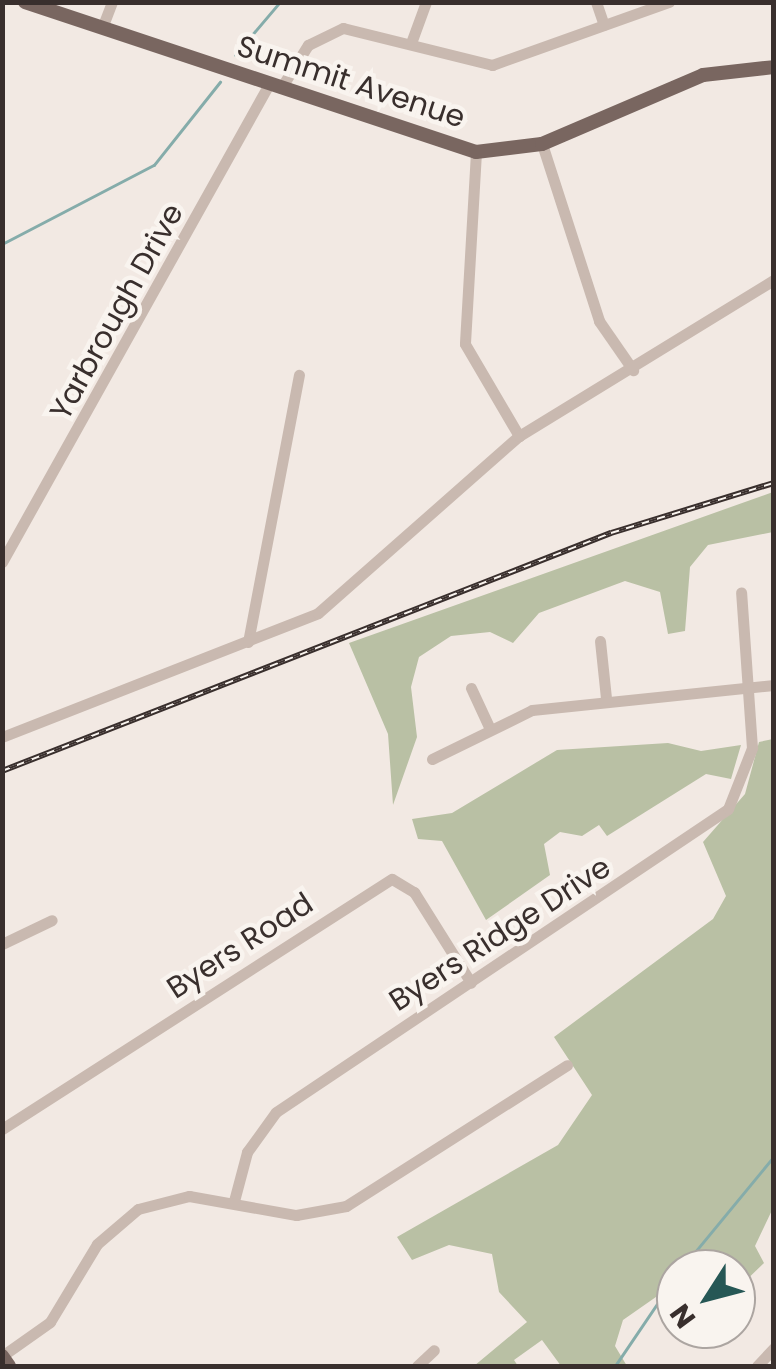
<!DOCTYPE html>
<html>
<head>
<meta charset="utf-8">
<style>
	body { margin:0 }
	#map { position:relative; width:776px; height:1369px; overflow:hidden; background:#f2e9e3; font-family:Poppins,sans-serif }
	div>[style] { position:absolute }
	.green>* { inset:0; background:#b9c0a4 }
	.stream>* { height:2.5px; margin:-1.25px; padding:0 1.25px; transform-origin:1.25px; border-radius:1.25px; background:#85acaa }
	.minor>* { height:11px; margin:-5.5px; padding:0 5.5px; transform-origin:5.5px; border-radius:5.5px; background:#c9b9b0 }
	.major>* { height:14px; margin:-7px; padding:0 7px; transform-origin:7px; border-radius:7px; background:#796660 }
	.rail>* { height:6px; margin-top:-3px; transform-origin:0; background:repeating-linear-gradient(90deg,#f9f4ef 0 8px,#392f2d 0 16px); box-sizing:border-box; border-block:2px solid #392f2d }
	span { translate:-50% -50%; white-space:nowrap; text-align:center; line-height:1.15; -webkit-text-stroke:9px #f9f4ef; paint-order:stroke }
	.street-label { font-size:30px; color:#392f2d }
	.frame { position:absolute; inset:0; border:5px solid #392f2d; pointer-events:none }
	.north { position:absolute; left:656px; top:1249px; width:100px; height:100px; box-sizing:border-box; background:#f9f4ef; border:2px solid #aca5a1; border-radius:50%; rotate:234deg; font-size:28px; font-weight:700; line-height:40px; text-align:center; color:#392f2d }
	.north::after { content:''; display:block; margin:auto; width:35px; height:45px; background:#265755; clip-path:polygon(50% 0,100% 100%,50% 72%,0 100%) }
</style>
</head>
<body>
<div id="map">
	<div class="green">
		<div style="clip-path:polygon(773px 492px,773px 532px,708px 545px,690px 567px,685px 631px,668px 634px,660px 592px,625px 581px,539px 613px,513px 643px,490px 632px,451px 636px,419px 657px,411px 687px,417px 737px,393px 805px,388px 734px,349px 643px)"></div>
		<div style="clip-path:polygon(773px 739px,774px 1206px,755px 1246px,764px 1263px,736px 1290px,736px 1269px,676px 1269px,676px 1283px,623px 1320px,615px 1346px,627px 1366px,561px 1366px,542px 1340px,514px 1360px,518px 1366px,474px 1366px,527px 1322px,499px 1292px,492px 1254px,449px 1245px,412px 1260px,397px 1237px,558px 1145px,592px 1095px,554px 1037px,713px 919px,726px 896px,703px 842px,745px 794px,759px 742px)"></div>
		<div style="clip-path:polygon(668px 743px,701px 751px,741px 745px,731px 779px,706px 774px,607px 836px,599px 825px,582px 836px,560px 832px,544px 844px,550px 875px,486px 920px,442px 841px,418px 839px,412px 819px,452px 813px,557px 750px)"></div>
	</div>
	<div class="stream">
		<div style="left:235px;top:55px;width:70px;rotate:-49.7deg"></div>
		<div style="left:2px;top:244px;width:171px;rotate:-27.5deg"></div>
		<div style="left:154px;top:165px;width:106px;rotate:-51.5deg"></div>
		<div style="left:681px;top:1269px;width:146px;rotate:-50.5deg"></div>
		<div style="left:615px;top:1366px;width:109px;rotate:-55.9deg"></div>
	</div>
	<div class="minor">
		<div style="left:596px;top:2px;width:24px;rotate:71deg"></div>
		<div style="left:102px;top:28px;width:28px;rotate:-69deg"></div>
		<div style="left:411px;top:43px;width:44px;rotate:-69.9deg"></div>
		<div style="left:281px;top:88px;width:51px;rotate:-57.9deg"></div>
		<div style="left:308px;top:45px;width:39px;rotate:-26deg"></div>
		<div style="left:343px;top:28px;width:154px;rotate:13.9deg"></div>
		<div style="left:492px;top:65px;width:188px;rotate:-19.6deg"></div>
		<div style="left:542px;top:144px;width:186px;rotate:72.1deg"></div>
		<div style="left:599px;top:321px;width:60px;rotate:55.2deg"></div>
		<div style="left:476px;top:152px;width:192px;rotate:93.3deg"></div>
		<div style="left:465px;top:344px;width:107px;rotate:59.6deg"></div>
		<div style="left:2px;top:562px;width:548px;rotate:-60.81deg"></div>
		<div style="left:600px;top:641px;width:57px;rotate:84deg"></div>
		<div style="left:248px;top:642px;width:272px;rotate:-79.2deg"></div>
		<div style="left:471px;top:688px;width:45px;rotate:65.1deg"></div>
		<div style="left:2px;top:737px;width:339px;rotate:-21.4deg"></div>
		<div style="left:318px;top:613px;width:268px;rotate:-41.4deg"></div>
		<div style="left:519px;top:436px;width:299px;rotate:-31.5deg"></div>
		<div style="left:432px;top:759px;width:111px;rotate:-26.1deg"></div>
		<div style="left:532px;top:710px;width:243px;rotate:-5.9deg"></div>
		<div style="left:2px;top:944px;width:55px;rotate:-25.6deg"></div>
		<div style="left:2px;top:1129px;width:463px;rotate:-32.7deg"></div>
		<div style="left:392px;top:879px;width:26px;rotate:31deg"></div>
		<div style="left:414px;top:892px;width:107px;rotate:57.9deg"></div>
		<div style="left:234px;top:1201px;width:51px;rotate:-75.1deg"></div>
		<div style="left:247px;top:1152px;width:49px;rotate:-54.1deg"></div>
		<div style="left:276px;top:1112px;width:544px;rotate:-33.84deg"></div>
		<div style="left:728px;top:809px;width:66px;rotate:-68.5deg"></div>
		<div style="left:752px;top:748px;width:156px;rotate:-94deg"></div>
		<div style="left:2px;top:1356px;width:59px;rotate:-35.3deg"></div>
		<div style="left:50px;top:1322px;width:91px;rotate:-58.9deg"></div>
		<div style="left:97px;top:1244px;width:54px;rotate:-40.5deg"></div>
		<div style="left:138px;top:1209px;width:53px;rotate:-14.3deg"></div>
		<div style="left:189px;top:1196px;width:109px;rotate:10.1deg"></div>
		<div style="left:296px;top:1215px;width:51px;rotate:-10.2deg"></div>
		<div style="left:346px;top:1206px;width:262px;rotate:-32.5deg"></div>
		<div style="left:417px;top:1366px;width:23px;rotate:-43deg"></div>
		<div style="left:757px;top:1366px;width:25px;rotate:-47deg"></div>
	</div>
	<div class="major">
		<div style="left:25px;top:2px;width:475px;rotate:18.4deg"></div>
		<div style="left:476px;top:152px;width:66px;rotate:-6.9deg"></div>
		<div style="left:542px;top:144px;width:175px;rotate:-23.2deg"></div>
		<div style="left:703px;top:75px;width:71px;rotate:-6.4deg"></div>
		<div style="left:2px;top:1356px;width:12px;rotate:55deg"></div>
	</div>
	<div class="rail">
		<div style="left:2px;top:771px;width:654px;rotate:-21.35deg"></div>
		<div style="left:611px;top:533px;width:170px;rotate:-17.1deg"></div>
	</div>
	<div class="street-label">
		<span style="left:351px;top:82px;rotate:18deg">Summit Avenue</span>
		<span style="left:117px;top:312px;rotate:-61deg">Yarbrough Drive</span>
		<span style="left:500px;top:934px;rotate:-33deg">Byers Ridge Drive</span>
		<span style="left:240px;top:946px;rotate:-33deg">Byers Road</span>
	</div>
	<div class="frame"></div>
	<div class="north">N</div>
</div>
</body>
</html>
